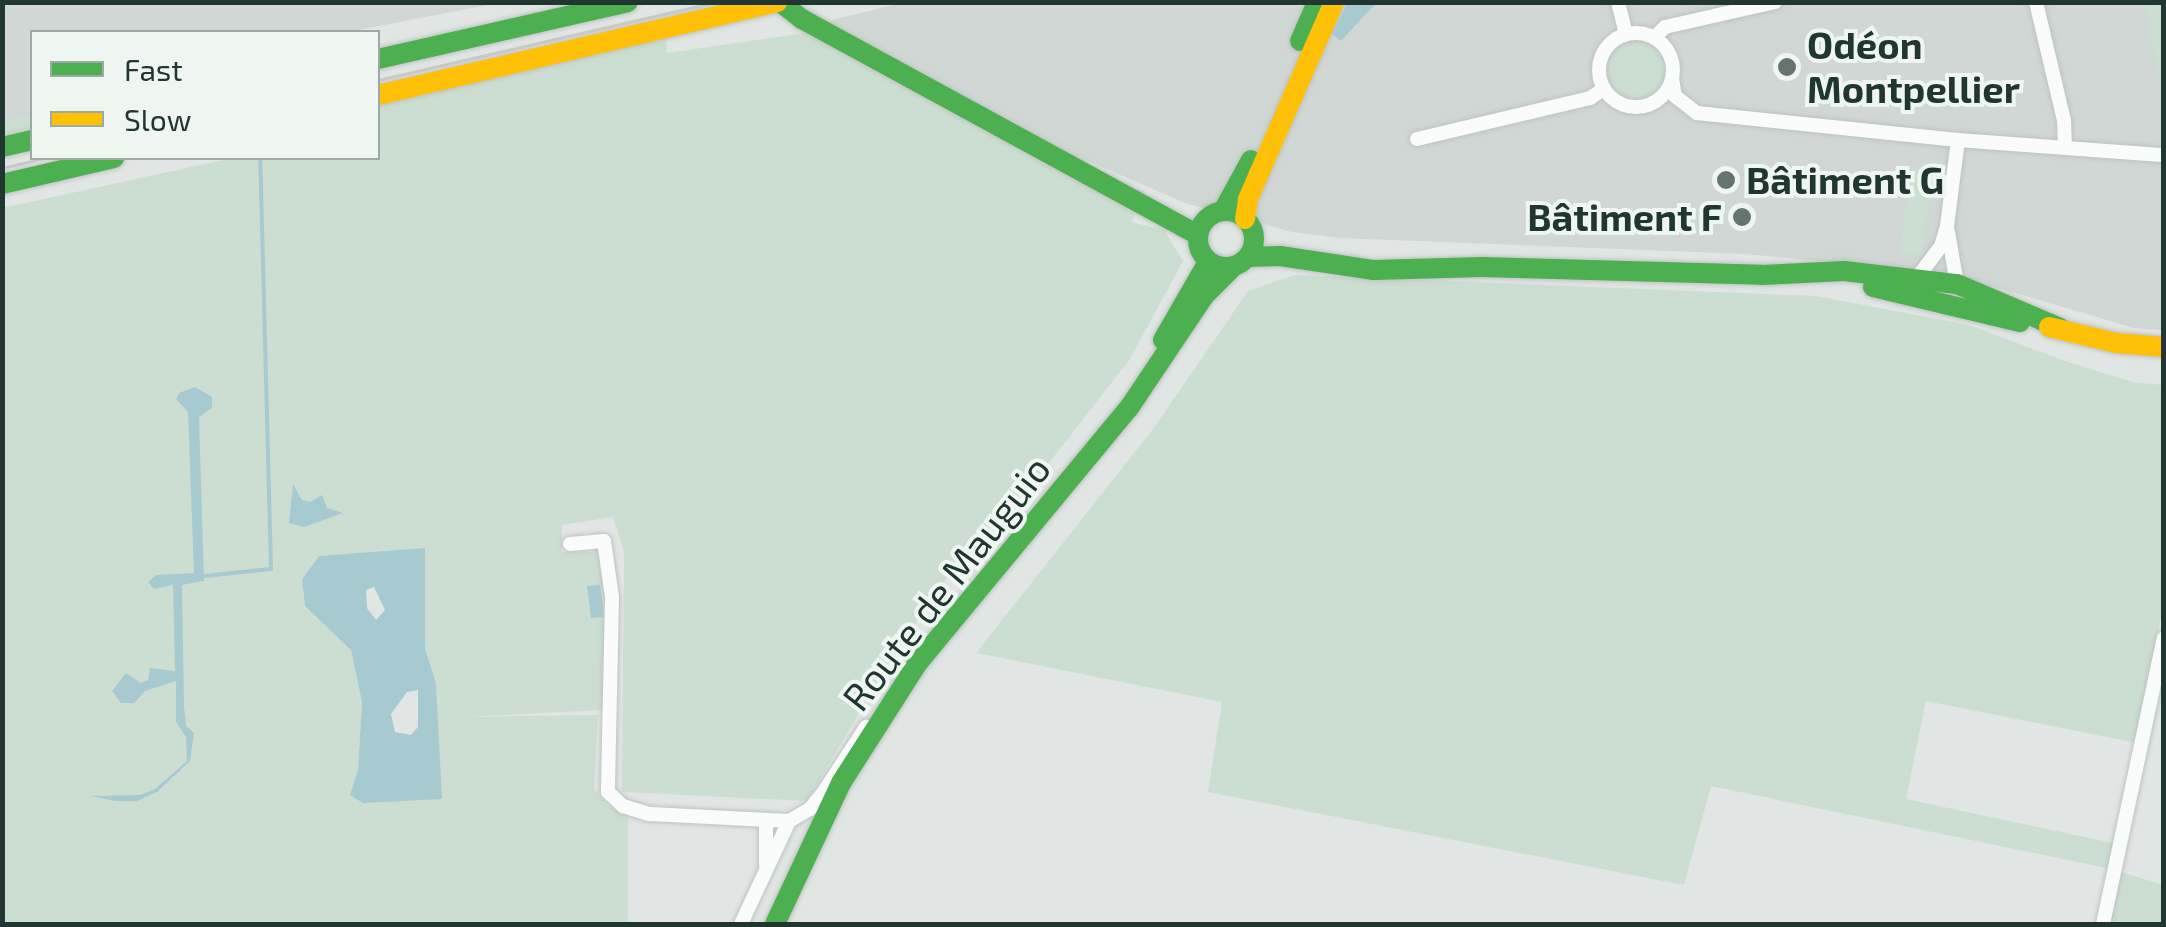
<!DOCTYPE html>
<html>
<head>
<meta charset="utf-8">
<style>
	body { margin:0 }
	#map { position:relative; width:2166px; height:927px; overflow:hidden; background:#e1e6e4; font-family:"Exo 2",sans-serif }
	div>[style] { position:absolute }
	.built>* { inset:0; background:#d0d7d4 }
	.green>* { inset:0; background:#ccded1 }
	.round { border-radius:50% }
	.water>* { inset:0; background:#a7cad0 }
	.stream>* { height:4px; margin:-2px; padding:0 2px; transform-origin:2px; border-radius:2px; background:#a7cad0 }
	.roads { filter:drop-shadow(0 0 2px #bec3c1) drop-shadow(0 0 2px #bec3c1) }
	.street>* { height:14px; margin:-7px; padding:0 7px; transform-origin:7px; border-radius:7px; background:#fafbfb }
	.street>.ring { margin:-7px; padding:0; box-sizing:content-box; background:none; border:14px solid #fafbfb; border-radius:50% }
	.fast>* { height:20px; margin:-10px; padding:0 10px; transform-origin:10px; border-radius:10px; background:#4caf50 }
	.fast>.ring { margin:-10px; padding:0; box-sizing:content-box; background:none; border:20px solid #4caf50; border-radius:50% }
	.slow>* { height:20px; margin:-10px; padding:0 10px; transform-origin:10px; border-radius:10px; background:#ffc107 }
	.tram>* { height:2.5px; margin:-1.25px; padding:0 1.25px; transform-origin:1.25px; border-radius:1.25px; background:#c6c9c8 }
	.dots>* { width:28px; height:28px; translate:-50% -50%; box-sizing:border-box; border:5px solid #eff6f2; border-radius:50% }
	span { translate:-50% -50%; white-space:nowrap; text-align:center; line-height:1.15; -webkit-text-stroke:8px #eff6f2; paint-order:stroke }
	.poi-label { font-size:38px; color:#223631; font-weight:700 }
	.left { translate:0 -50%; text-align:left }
	.right { translate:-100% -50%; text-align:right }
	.street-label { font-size:38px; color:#223631 }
	.frame { position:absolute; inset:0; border:5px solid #223631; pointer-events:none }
	.legend { position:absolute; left:30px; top:30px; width:350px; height:130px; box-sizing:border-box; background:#eff6f2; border:2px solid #9da9a5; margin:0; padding:12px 18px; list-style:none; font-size:30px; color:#223631 }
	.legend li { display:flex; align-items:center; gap:20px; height:50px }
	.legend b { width:50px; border:2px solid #9da9a5 }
</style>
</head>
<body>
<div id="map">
	<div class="built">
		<div style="clip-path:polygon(906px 2px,1297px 2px,1298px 7px,1312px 2px,2163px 3px,2163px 330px,2134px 328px,1995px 287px,1893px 268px,1745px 254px,1340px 238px,1292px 232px,1185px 203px,1084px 159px,872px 44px,836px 19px)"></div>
		<div style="clip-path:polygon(2px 3px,498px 3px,348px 32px,32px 32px,32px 125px,3px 132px)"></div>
	</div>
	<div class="green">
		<div style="clip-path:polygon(2148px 3px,2163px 3px,2163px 96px,2145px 11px)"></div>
		<div style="clip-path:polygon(evenodd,836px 19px,872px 44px,1084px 159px,1102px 179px,1142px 202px,1131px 222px,1164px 230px,1183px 261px,1130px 359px,1045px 468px,952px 570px,885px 669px,807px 801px,622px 792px,624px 552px,613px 517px,562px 525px,562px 552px,601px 552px,607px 600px,602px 710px,467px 717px,598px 715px,594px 789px,607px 805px,628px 817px,628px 924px,3px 924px,2px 208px,233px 158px,378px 158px,378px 102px,666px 37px,667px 53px,799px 34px,836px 19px,425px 549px,425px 649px,436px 683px,441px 799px,358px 770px,362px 702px,351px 649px,305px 606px,302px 578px,319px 556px,425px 549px)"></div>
		<div class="round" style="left:1609px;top:43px;width:56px;height:56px"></div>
		<div style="clip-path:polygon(32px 115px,32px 128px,3px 135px,3px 122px)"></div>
		<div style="clip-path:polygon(1912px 168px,1934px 171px,1921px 256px,1899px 252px)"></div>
		<div style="clip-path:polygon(1294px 275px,1816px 296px,1969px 325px,2065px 361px,2133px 382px,2163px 385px,2163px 607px,2137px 743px,1926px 701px,1906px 799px,2117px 844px,2112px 869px,2163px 885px,2163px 924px,2102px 924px,2111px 869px,1711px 786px,1684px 885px,1208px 792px,1222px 702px,976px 653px,1153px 429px,1248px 291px)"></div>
	</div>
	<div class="water">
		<div style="clip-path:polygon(1348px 3px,1376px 3px,1341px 41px,1331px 33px)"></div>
		<div style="clip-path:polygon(195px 387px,212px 397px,212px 408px,199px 417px,204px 581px,182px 585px,184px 706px,186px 726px,194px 733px,190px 761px,157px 792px,137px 801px,115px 801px,91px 796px,140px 795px,155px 789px,187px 761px,186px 737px,176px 722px,176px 681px,145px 691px,134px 703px,121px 703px,112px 691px,126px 673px,141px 683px,148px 680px,150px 668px,175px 671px,173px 585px,154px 589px,148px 582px,156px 575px,194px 573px,188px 412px,176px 399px,179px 393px)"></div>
		<div style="clip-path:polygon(293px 484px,302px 500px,310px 502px,322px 495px,327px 508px,343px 513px,304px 527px,289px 523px)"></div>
		<div style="clip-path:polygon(evenodd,425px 548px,425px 649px,436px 683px,442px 799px,363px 803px,350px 795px,358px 770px,362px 702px,351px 650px,305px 606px,302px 579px,319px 556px,425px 548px,374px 587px,385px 610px,376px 620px,367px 608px,366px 590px,374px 587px,425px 548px,418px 690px,418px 727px,411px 735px,395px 732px,391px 714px,407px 692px,418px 690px)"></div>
		<div style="clip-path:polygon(600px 585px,604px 617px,591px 618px,587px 586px)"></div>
	</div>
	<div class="stream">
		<div style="left:205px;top:576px;width:66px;rotate:-6.1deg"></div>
		<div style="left:271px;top:569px;width:411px;rotate:-91.5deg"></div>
	</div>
	<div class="roads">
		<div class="street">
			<div style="left:1618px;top:2px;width:32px;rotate:76deg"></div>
			<div style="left:2036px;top:2px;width:121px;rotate:76.7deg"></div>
			<div style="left:2064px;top:120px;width:27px;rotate:88deg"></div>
			<div class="ring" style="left:1599px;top:33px;width:60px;height:60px"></div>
			<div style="left:1655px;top:37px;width:14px;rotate:-45deg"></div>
			<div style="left:1665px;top:27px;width:113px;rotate:-12.8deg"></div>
			<div style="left:1672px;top:78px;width:18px;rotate:81deg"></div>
			<div style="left:1675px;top:96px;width:28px;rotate:38deg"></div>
			<div style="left:1697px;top:113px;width:262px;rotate:5.9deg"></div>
			<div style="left:1958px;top:140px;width:207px;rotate:4.2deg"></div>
			<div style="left:1417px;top:139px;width:178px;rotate:-13.3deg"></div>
			<div style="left:1590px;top:98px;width:17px;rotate:-33deg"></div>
			<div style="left:1948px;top:232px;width:53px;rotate:80.2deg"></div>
			<div style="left:1917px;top:278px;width:40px;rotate:-53deg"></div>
			<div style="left:1941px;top:246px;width:21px;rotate:-73deg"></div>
			<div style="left:1947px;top:226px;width:87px;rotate:-82.7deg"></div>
			<div style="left:570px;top:544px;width:34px;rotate:-5deg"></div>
			<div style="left:604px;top:541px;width:57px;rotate:81.9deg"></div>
			<div style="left:612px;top:597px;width:195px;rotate:91.2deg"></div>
			<div style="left:608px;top:792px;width:21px;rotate:43deg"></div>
			<div style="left:623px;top:806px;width:28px;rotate:17deg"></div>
			<div style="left:650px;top:814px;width:139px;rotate:2.9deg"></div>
			<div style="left:789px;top:821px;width:24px;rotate:-30deg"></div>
			<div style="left:810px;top:809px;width:21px;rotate:-51deg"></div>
			<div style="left:823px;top:793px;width:79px;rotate:-56.9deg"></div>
			<div style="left:766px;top:865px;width:43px;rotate:-90deg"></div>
			<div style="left:741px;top:924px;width:114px;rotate:-65deg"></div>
			<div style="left:2103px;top:924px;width:292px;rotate:-78deg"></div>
		</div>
		<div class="fast">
			<div style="left:780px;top:2px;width:28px;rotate:38deg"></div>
			<div style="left:802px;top:19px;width:451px;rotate:28.6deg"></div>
			<div style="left:1300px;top:41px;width:43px;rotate:-66.4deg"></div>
			<div style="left:378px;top:59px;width:256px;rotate:-12.8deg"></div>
			<div style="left:2px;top:147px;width:31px;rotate:-13deg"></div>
			<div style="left:2px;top:184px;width:115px;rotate:-13.1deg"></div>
			<div class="ring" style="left:1198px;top:211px;width:36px;height:36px"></div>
			<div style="left:1223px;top:211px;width:58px;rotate:-61.2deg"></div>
			<div style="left:1248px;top:257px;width:32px;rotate:-2deg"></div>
			<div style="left:1280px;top:256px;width:95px;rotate:8.5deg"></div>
			<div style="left:1374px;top:270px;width:108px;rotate:-1.6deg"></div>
			<div style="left:1482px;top:267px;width:280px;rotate:1.6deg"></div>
			<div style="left:1762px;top:275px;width:82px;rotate:-2.8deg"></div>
			<div style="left:1844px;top:271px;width:114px;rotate:6.6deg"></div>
			<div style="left:1957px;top:284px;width:112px;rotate:23.1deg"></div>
			<div style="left:1873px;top:287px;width:151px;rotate:13.4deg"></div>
			<div style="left:1163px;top:340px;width:90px;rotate:-60deg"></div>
			<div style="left:775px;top:924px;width:156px;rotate:-64.9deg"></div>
			<div style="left:841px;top:783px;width:141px;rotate:-57.4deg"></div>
			<div style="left:917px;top:664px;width:332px;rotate:-50.4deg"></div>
			<div style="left:1129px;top:408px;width:135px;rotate:-56.2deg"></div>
			<div style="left:1204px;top:296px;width:42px;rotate:-45deg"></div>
		</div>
		<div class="slow">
			<div style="left:378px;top:95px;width:410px;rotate:-13.1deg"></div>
			<div style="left:1245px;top:219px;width:20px;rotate:-81deg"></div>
			<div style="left:1248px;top:199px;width:215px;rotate:-66.4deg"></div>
			<div style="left:2049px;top:327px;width:69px;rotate:13.4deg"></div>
			<div style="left:2116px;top:343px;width:48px;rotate:4.8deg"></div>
		</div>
	</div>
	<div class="tram">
		<div style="left:378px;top:80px;width:346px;rotate:-13deg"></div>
		<div style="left:2px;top:168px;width:44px;rotate:-13.1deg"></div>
	</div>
	<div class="dots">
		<div style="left:1787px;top:67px;background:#657470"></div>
		<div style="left:1726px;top:180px;background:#657470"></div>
		<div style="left:1742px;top:217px;background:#657470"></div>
	</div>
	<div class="poi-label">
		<span class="left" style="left:1807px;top:67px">Odéon<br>Montpellier</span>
		<span class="left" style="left:1746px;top:180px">Bâtiment G</span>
		<span class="right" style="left:1722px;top:217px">Bâtiment F</span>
	</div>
	<div class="street-label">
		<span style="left:946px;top:583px;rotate:-52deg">Route de Mauguio</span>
	</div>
	<div class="frame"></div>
	<ul class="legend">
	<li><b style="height:12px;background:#4caf50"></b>Fast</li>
	<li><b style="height:12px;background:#ffc107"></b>Slow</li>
	</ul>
</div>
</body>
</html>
